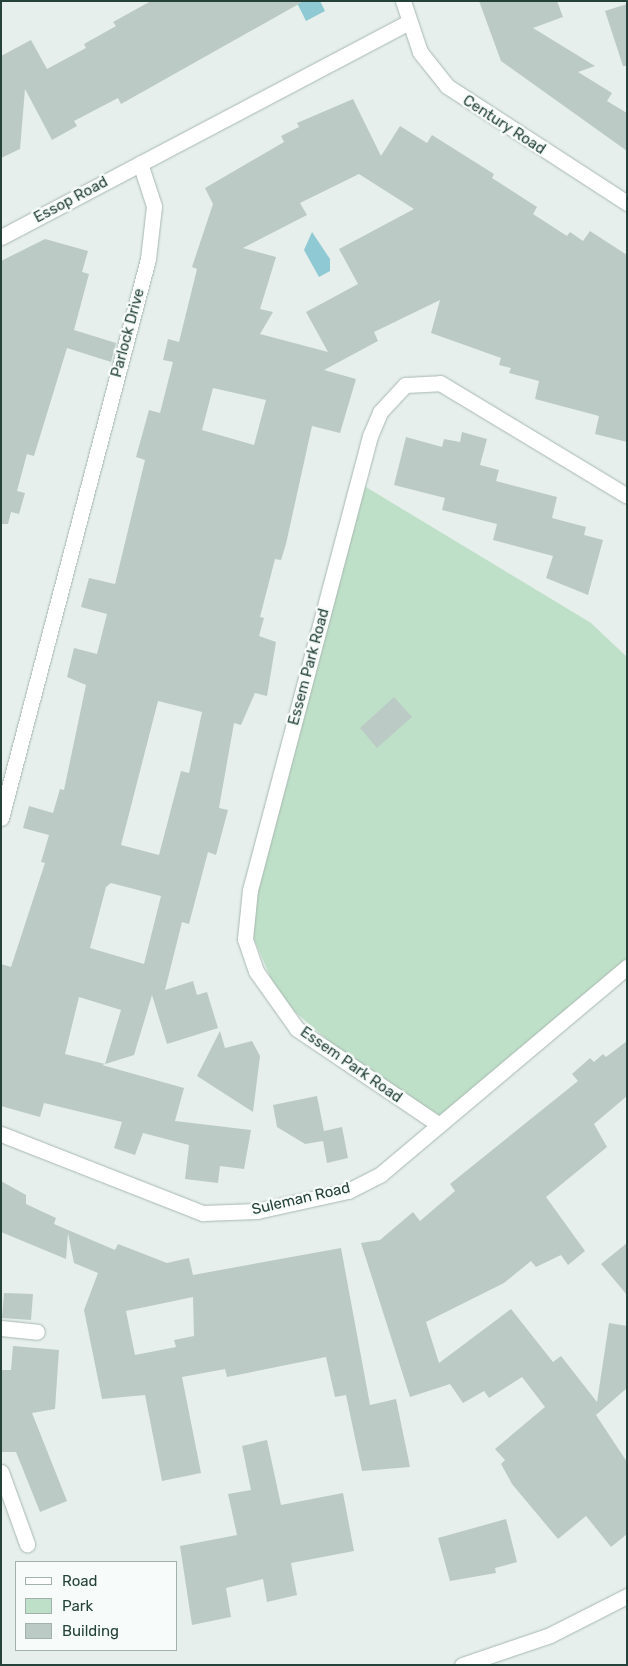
<!DOCTYPE html>
<html>
<head>
<meta charset="utf-8">
<style>
	body { margin:0 }
	#map { position:relative; width:628px; height:1666px; overflow:hidden; background:#e6efeb; font-family:Rubik,sans-serif }
	div>[style] { position:absolute }
	.green>* { inset:0; background:#bfe0c8 }
	.water>* { inset:0; background:#8ec9d4 }
	.building>* { inset:0; background:#bbcac4 }
	.roads { filter:drop-shadow(0 0 1px #a8b8b2) drop-shadow(0 0 1px #a8b8b2) }
	.minor>* { height:15px; margin:-7.5px; padding:0 7.5px; transform-origin:7.5px; border-radius:7.5px; background:#fff }
	span { translate:-50% -50%; white-space:nowrap; text-align:center; line-height:1.15; -webkit-text-stroke:5px #f7fbf9; paint-order:stroke }
	.street-label { font-size:15px; color:#24423a }
	.frame { position:absolute; inset:0; border:2px solid #24423a; pointer-events:none }
	.legend { position:absolute; left:15px; top:1561px; width:162px; height:90px; box-sizing:border-box; background:#f7fbf9; border:1px solid #a3b1ad; margin:0; padding:6px 9px; list-style:none; font-size:15px; color:#24423a }
	.legend li { display:flex; align-items:center; gap:10px; height:25px }
	.legend b { width:25px; border:1px solid #a3b1ad }
</style>
</head>
<body>
<div id="map">
	<div class="green">
		<div style="clip-path:polygon(361px 484px,591px 623px,627px 657px,627px 963px,439px 1121px,338px 1049px,294px 1011px,276px 990px,251px 932px,254px 892px)"></div>
	</div>
	<div class="water">
		<div style="clip-path:polygon(296px 1px,320px 1px,325px 11px,306px 21px)"></div>
		<div style="clip-path:polygon(312px 232px,330px 259px,330px 271px,319px 277px,304px 250px)"></div>
	</div>
	<div class="building">
		<div style="clip-path:polygon(151px 1px,304px 1px,121px 104px,118px 98px,74px 121px,77px 126px,52px 140px,25px 89px,20px 149px,1px 158px,1px 56px,31px 40px,47px 69px,86px 48px,84px 44px,116px 26px,113px 22px)"></div>
		<div style="clip-path:polygon(479px 1px,557px 1px,563px 17px,533px 28px,595px 66px,578px 72px,612px 93px,607px 101px,627px 113px,627px 151px,501px 61px)"></div>
		<div style="clip-path:polygon(627px 4px,627px 66px,623px 66px,605px 11px)"></div>
		<div style="clip-path:polygon(evenodd,353px 99px,381px 156px,400px 126px,427px 143px,432px 135px,494px 174px,492px 178px,537px 207px,533px 214px,567px 236px,570px 232px,583px 241px,590px 231px,627px 255px,627px 442px,595px 434px,599px 416px,535px 399px,539px 381px,509px 373px,511px 368px,499px 365px,501px 358px,431px 333px,440px 300px,374px 332px,378px 341px,324px 370px,356px 379px,340px 433px,312px 426px,286px 544px,281px 560px,275px 559px,260px 617px,264px 618px,259px 636px,276px 642px,267px 696px,255px 693px,241px 725px,234px 723px,219px 808px,228px 810px,216px 855px,208px 852px,189px 924px,182px 922px,165px 990px,193px 981px,197px 995px,207px 992px,218px 1028px,167px 1044px,152px 995px,134px 1055px,102px 1065px,184px 1088px,175px 1121px,251px 1130px,244px 1169px,220px 1166px,218px 1183px,185px 1179px,189px 1145px,143px 1133px,135px 1155px,114px 1148px,122px 1122px,44px 1103px,40px 1117px,1px 1106px,1px 964px,11px 967px,45px 863px,41px 862px,49px 835px,23px 828px,29px 806px,53px 813px,60px 789px,64px 790px,86px 685px,67px 677px,74px 648px,97px 654px,107px 614px,81px 607px,89px 578px,115px 584px,145px 460px,136px 457px,149px 410px,160px 413px,173px 362px,163px 360px,168px 339px,179px 342px,197px 269px,192px 267px,213px 204px,205px 188px,284px 142px,281px 136px,299px 127px,297px 123px,353px 99px,359px 174px,414px 209px,339px 249px,358px 284px,306px 312px,328px 352px,260px 334px,273px 312px,260px 309px,276px 257px,243px 248px,307px 215px,300px 203px,359px 174px,353px 99px,213px 388px,266px 400px,254px 445px,202px 430px,213px 388px,353px 99px,158px 701px,202px 712px,189px 773px,181px 771px,159px 855px,121px 845px,158px 701px,353px 99px,111px 883px,161px 896px,144px 964px,90px 948px,106px 887px,111px 883px,353px 99px,79px 997px,121px 1010px,105px 1064px,65px 1054px,79px 997px)"></div>
		<div style="clip-path:polygon(45px 239px,88px 251px,82px 272px,89px 274px,74px 330px,116px 343px,111px 362px,67px 348px,34px 456px,27px 454px,17px 491px,25px 493px,19px 514px,11px 512px,8px 524px,1px 524px,1px 261px)"></div>
		<div style="clip-path:polygon(462px 432px,487px 439px,480px 465px,499px 470px,496px 481px,557px 497px,552px 518px,586px 527px,584px 535px,603px 540px,588px 595px,546px 578px,553px 556px,493px 540px,497px 524px,442px 510px,445px 498px,394px 485px,406px 437px,442px 447px,444px 439px,460px 442px)"></div>
		<div style="clip-path:polygon(394px 697px,412px 717px,377px 748px,360px 728px)"></div>
		<div style="clip-path:polygon(220px 1031px,225px 1048px,252px 1041px,260px 1056px,253px 1112px,197px 1076px)"></div>
		<div style="clip-path:polygon(627px 1041px,627px 1096px,594px 1124px,607px 1147px,546px 1197px,585px 1251px,568px 1265px,561px 1255px,536px 1267px,531px 1261px,504px 1283px,426px 1322px,439px 1363px,511px 1309px,553px 1362px,561px 1356px,597px 1402px,609px 1323px,627px 1326px,627px 1388px,596px 1415px,627px 1462px,627px 1534px,611px 1547px,586px 1516px,558px 1539px,512px 1484px,501px 1464px,505px 1460px,495px 1449px,545px 1407px,522px 1377px,489px 1398px,484px 1391px,463px 1403px,450px 1384px,410px 1397px,361px 1243px,380px 1240px,413px 1212px,420px 1221px,455px 1191px,450px 1184px,578px 1081px,572px 1074px,590px 1058px,594px 1062px,603px 1054px,606px 1057px)"></div>
		<div style="clip-path:polygon(317px 1096px,324px 1131px,342px 1127px,348px 1158px,327px 1163px,323px 1141px,305px 1144px,277px 1127px,273px 1105px)"></div>
		<div style="clip-path:polygon(evenodd,1px 1181px,26px 1195px,26px 1204px,56px 1218px,54px 1224px,115px 1250px,118px 1244px,167px 1263px,189px 1258px,193px 1275px,341px 1248px,370px 1405px,396px 1399px,410px 1467px,362px 1471px,346px 1395px,335px 1397px,326px 1357px,227px 1377px,225px 1369px,182px 1377px,201px 1473px,162px 1481px,145px 1395px,102px 1399px,84px 1310px,98px 1273px,74px 1263px,68px 1233px,66px 1259px,1px 1232px,1px 1181px,193px 1297px,194px 1336px,174px 1340px,176px 1347px,135px 1355px,126px 1311px,193px 1297px)"></div>
		<div style="clip-path:polygon(627px 1243px,627px 1295px,601px 1264px)"></div>
		<div style="clip-path:polygon(4px 1293px,33px 1294px,31px 1320px,2px 1318px)"></div>
		<div style="clip-path:polygon(13px 1346px,59px 1350px,55px 1409px,32px 1413px,67px 1501px,40px 1512px,16px 1452px,1px 1452px,1px 1370px,11px 1370px)"></div>
		<div style="clip-path:polygon(267px 1440px,281px 1505px,343px 1493px,354px 1551px,291px 1563px,297px 1595px,267px 1602px,263px 1579px,226px 1588px,231px 1617px,192px 1625px,180px 1546px,237px 1535px,228px 1494px,251px 1490px,242px 1446px)"></div>
		<div style="clip-path:polygon(506px 1519px,517px 1562px,495px 1568px,496px 1573px,450px 1581px,438px 1538px)"></div>
	</div>
	<div class="roads">
		<div class="minor">
			<div style="left:403px;top:1px;width:54px;rotate:71.6deg"></div>
			<div style="left:420px;top:52px;width:43px;rotate:51.5deg"></div>
			<div style="left:447px;top:86px;width:215px;rotate:33deg"></div>
			<div style="left:1px;top:237px;width:461px;rotate:-27.8deg"></div>
			<div style="left:1px;top:818px;width:578px;rotate:-75.27deg"></div>
			<div style="left:148px;top:259px;width:53px;rotate:-83.5deg"></div>
			<div style="left:154px;top:206px;width:45px;rotate:-108deg"></div>
			<div style="left:438px;top:1124px;width:170px;rotate:-146deg"></div>
			<div style="left:297px;top:1029px;width:71px;rotate:-125.3deg"></div>
			<div style="left:256px;top:971px;width:34px;rotate:-109deg"></div>
			<div style="left:245px;top:939px;width:49px;rotate:-84.2deg"></div>
			<div style="left:250px;top:890px;width:470px;rotate:-75.2deg"></div>
			<div style="left:370px;top:436px;width:26px;rotate:-67deg"></div>
			<div style="left:380px;top:412px;width:37px;rotate:-47deg"></div>
			<div style="left:405px;top:385px;width:35px;rotate:-3deg"></div>
			<div style="left:440px;top:383px;width:218px;rotate:31.1deg"></div>
			<div style="left:1px;top:1134px;width:217px;rotate:21.4deg"></div>
			<div style="left:203px;top:1213px;width:54px;rotate:-2.1deg"></div>
			<div style="left:257px;top:1211px;width:93px;rotate:-12.4deg"></div>
			<div style="left:348px;top:1191px;width:37px;rotate:-27deg"></div>
			<div style="left:381px;top:1174px;width:322px;rotate:-40.1deg"></div>
			<div style="left:1px;top:1328px;width:36px;rotate:6deg"></div>
			<div style="left:1px;top:1472px;width:77px;rotate:70.1deg"></div>
			<div style="left:462px;top:1665px;width:93px;rotate:-18.8deg"></div>
			<div style="left:550px;top:1635px;width:86px;rotate:-26.9deg"></div>
		</div>
	</div>
	<div class="street-label">
		<span style="left:504px;top:125px;rotate:33deg">Century Road</span>
		<span style="left:71px;top:200px;rotate:-28deg">Essop Road</span>
		<span style="left:128px;top:333px;rotate:-75deg">Parlock Drive</span>
		<span style="left:309px;top:667px;rotate:-75deg">Essem Park Road</span>
		<span style="left:351px;top:1065px;rotate:35deg">Essem Park Road</span>
		<span style="left:301px;top:1199px;rotate:-13deg">Suleman Road</span>
	</div>
	<div class="frame"></div>
	<ul class="legend">
	<li><b style="height:6px;background:#fff"></b>Road</li>
	<li><b style="height:14px;background:#bfe0c8"></b>Park</li>
	<li><b style="height:14px;background:#bbcac4"></b>Building</li>
	</ul>
</div>
</body>
</html>
